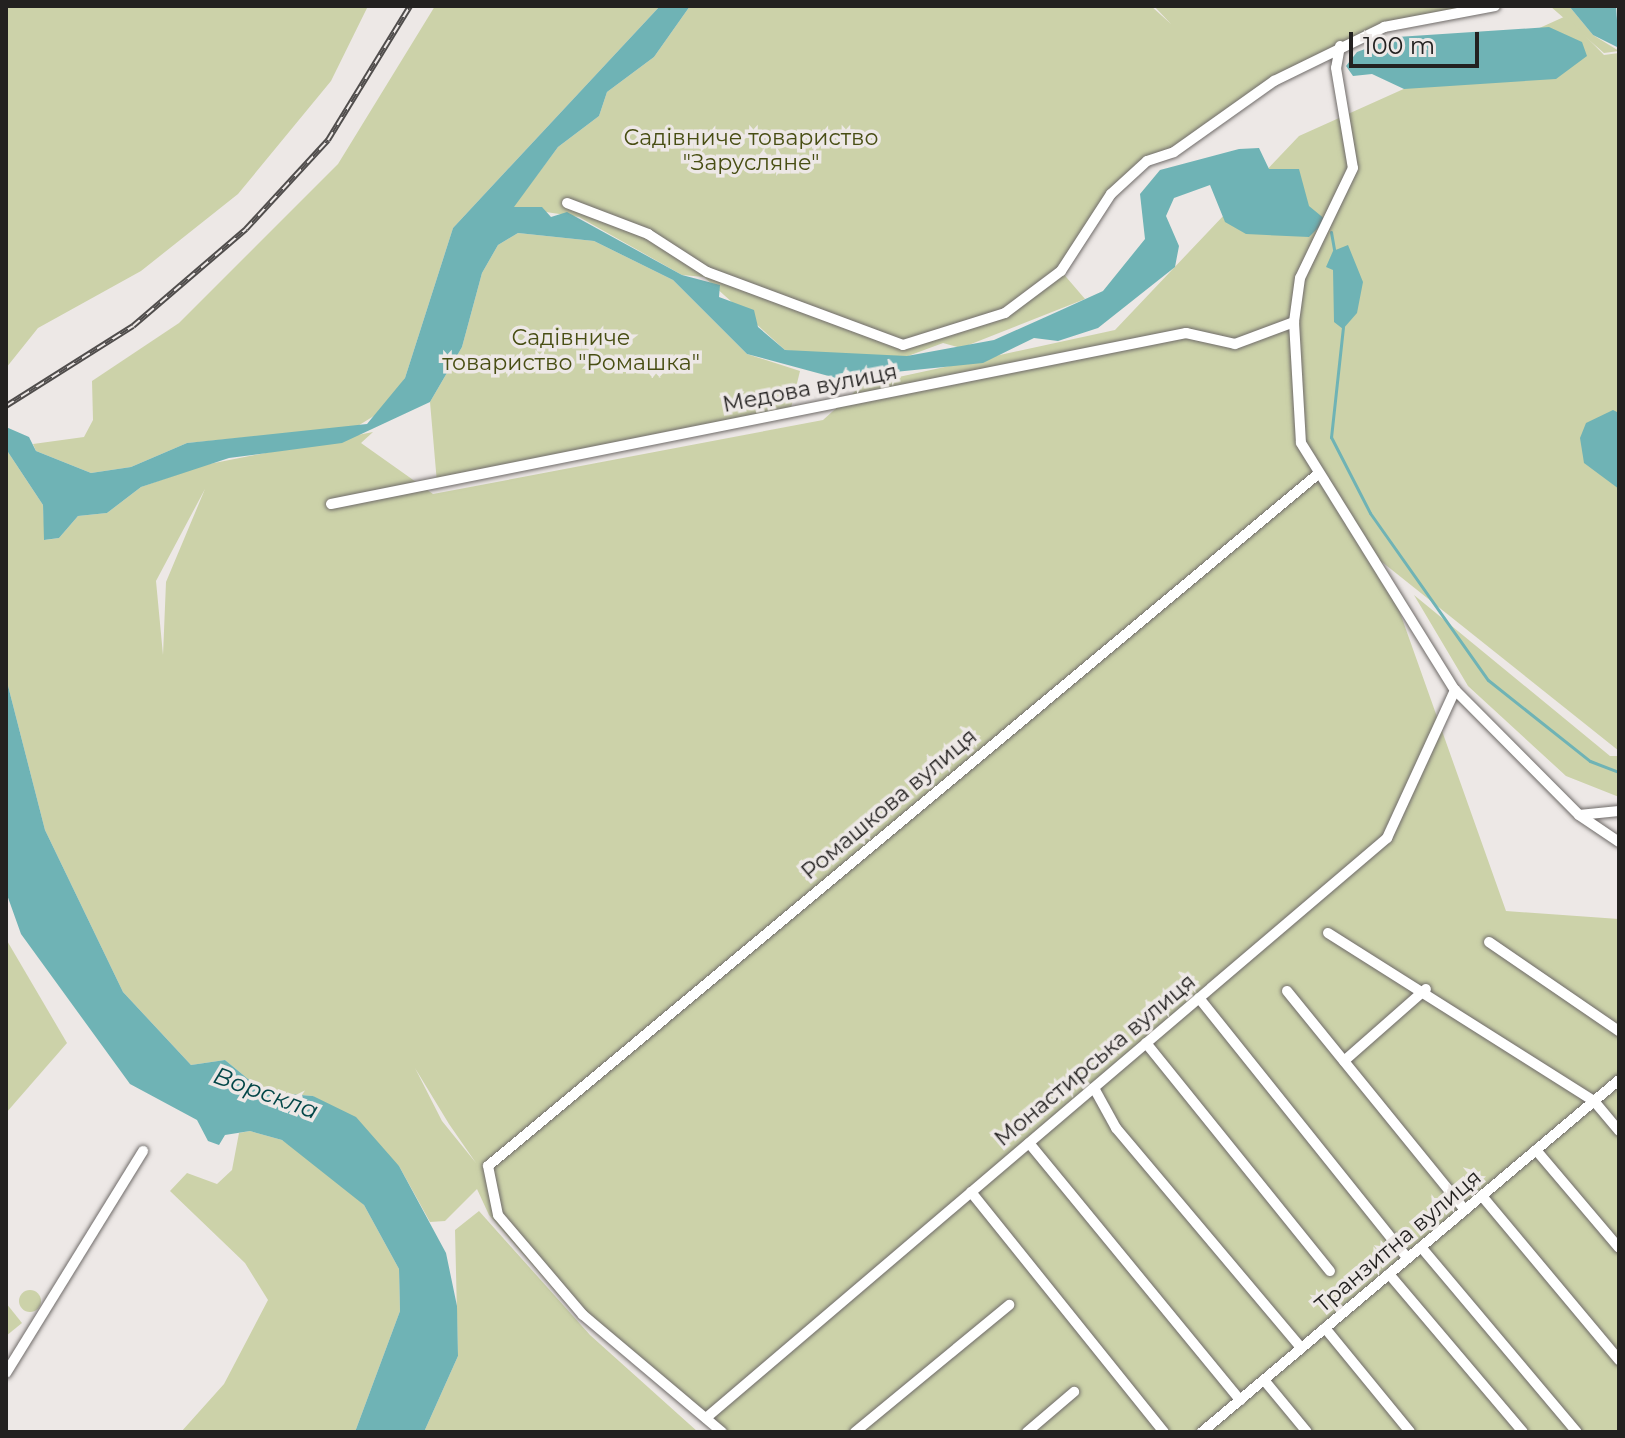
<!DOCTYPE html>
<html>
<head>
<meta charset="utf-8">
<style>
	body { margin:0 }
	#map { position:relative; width:1625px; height:1438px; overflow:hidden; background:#ede8e6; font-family:Montserrat,sans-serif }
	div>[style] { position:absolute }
	.green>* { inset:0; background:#ccd2a9 }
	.round { border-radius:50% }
	.water>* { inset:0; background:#6fb3b5 }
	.stream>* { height:3px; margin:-1.5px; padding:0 1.5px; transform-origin:1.5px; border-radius:1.5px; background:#6fb3b5 }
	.roads { filter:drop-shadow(0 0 2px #6f6b69) drop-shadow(0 0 2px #6f6b69) }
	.minor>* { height:10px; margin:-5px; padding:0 5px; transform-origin:5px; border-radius:5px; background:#fff }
	.rail>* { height:6px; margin-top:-3px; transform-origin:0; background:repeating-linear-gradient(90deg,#ede8e6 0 9px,#504d4c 0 18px); box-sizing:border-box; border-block:2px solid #504d4c }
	span { translate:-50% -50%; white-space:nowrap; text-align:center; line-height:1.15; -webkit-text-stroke:7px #ede8e6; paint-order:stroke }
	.park-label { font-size:22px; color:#484e13 }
	.street-label { font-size:22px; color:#232120 }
	.water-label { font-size:24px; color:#034648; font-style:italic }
	.frame { position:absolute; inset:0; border:8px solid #232120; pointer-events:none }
	.scale { position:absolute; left:1349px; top:32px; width:130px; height:36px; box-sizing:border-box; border:4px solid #232120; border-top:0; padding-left:10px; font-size:24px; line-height:28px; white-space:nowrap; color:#232120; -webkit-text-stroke:6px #ede8e6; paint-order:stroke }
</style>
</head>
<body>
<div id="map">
	<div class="green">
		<div style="clip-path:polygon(6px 6px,368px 6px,331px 81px,238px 194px,141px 271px,38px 328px,6px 368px)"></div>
		<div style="clip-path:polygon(435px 6px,660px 6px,453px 228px,405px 378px,382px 411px,356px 427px,187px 443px,131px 467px,91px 473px,36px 451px,33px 444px,84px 437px,93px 420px,92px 381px,179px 323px,338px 164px)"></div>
		<div style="clip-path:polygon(690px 6px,1151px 6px,1171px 24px,1154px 6px,1495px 6px,1384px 27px,1274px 81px,1174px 152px,1147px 161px,1111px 194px,1061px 271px,1085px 299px,961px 348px,943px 343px,908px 356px,836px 358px,785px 350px,704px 277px,682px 275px,579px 217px,513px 207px,558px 147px,599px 116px,607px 92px,654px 57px)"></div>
		<div style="clip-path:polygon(1550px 6px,1569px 6px,1593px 35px,1619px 51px,1604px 53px)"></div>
		<div style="clip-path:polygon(evenodd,1566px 16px,1604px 55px,1619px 53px,1619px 751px,1382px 562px,1506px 911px,1619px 919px,1619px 1432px,716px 1432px,573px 1311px,489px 1215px,477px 1189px,445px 1221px,430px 1222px,399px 1166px,313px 1096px,264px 1092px,225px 1060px,191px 1065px,123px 992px,45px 830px,6px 678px,6px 449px,43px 505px,45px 540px,59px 538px,78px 516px,107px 513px,141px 487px,204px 465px,373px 432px,361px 443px,433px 494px,823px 420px,862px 385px,1115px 330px,1299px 136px,1566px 16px,205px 489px,166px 582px,163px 655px,156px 581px,205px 489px,1566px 16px,415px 1068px,449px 1124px,476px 1163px,442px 1121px,415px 1068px)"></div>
		<div style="clip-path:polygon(518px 233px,594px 241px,673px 280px,747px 354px,800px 371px,790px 412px,437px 483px,430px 402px,462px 347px,482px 273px,498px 245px)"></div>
		<div style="clip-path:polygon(1414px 595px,1610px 756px,1619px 756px,1619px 797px,1566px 776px,1468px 686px)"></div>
		<div style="clip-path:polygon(6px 939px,67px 1043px,6px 1113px)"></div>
		<div style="clip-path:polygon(250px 1131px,282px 1140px,329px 1170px,364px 1205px,399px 1269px,400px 1311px,355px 1432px,181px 1432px,224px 1384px,268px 1300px,245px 1263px,170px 1191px,187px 1173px,217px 1184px,232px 1170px,239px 1133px)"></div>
		<div style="clip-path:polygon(479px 1211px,590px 1335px,698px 1432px,424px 1432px,458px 1356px,455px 1230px)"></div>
		<div class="round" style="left:19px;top:1290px;width:22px;height:22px"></div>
		<div style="clip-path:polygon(6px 1303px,22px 1323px,6px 1336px)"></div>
	</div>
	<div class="water">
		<div style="clip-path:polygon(660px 6px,690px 6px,654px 57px,607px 92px,599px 116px,558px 147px,514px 207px,542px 207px,551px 217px,567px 212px,682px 275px,720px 285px,719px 297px,754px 310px,758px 327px,785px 350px,907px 356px,994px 340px,1059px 311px,1103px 291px,1145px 239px,1140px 194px,1160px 170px,1239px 149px,1259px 148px,1269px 169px,1299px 169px,1309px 206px,1326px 220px,1309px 237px,1246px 234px,1225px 222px,1210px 185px,1174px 198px,1166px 216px,1179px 246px,1175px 267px,1098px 328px,1058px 341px,1034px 338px,983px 363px,836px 378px,747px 354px,673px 280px,594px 241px,518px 233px,498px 245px,482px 273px,462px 347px,430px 402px,342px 443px,229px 458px,141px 487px,107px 513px,78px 516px,59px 538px,44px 540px,43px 505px,6px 449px,6px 427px,29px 437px,36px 451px,91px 473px,131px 467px,187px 443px,367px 424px,405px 378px,453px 228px)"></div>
		<div style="clip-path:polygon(1569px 6px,1616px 6px,1619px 48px,1593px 35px)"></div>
		<div style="clip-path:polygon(1549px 27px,1582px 42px,1587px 56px,1556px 79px,1404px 89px,1372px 74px,1353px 76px,1346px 66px,1357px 52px,1397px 37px)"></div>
		<div style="clip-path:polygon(1348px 245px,1363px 282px,1357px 313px,1343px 329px,1334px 322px,1333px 270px,1326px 267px,1333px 251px)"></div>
		<div style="clip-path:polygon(1613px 410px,1619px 413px,1619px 489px,1584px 463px,1580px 438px,1586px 423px)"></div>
		<div style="clip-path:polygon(6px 678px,45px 830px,123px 992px,191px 1065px,225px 1060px,264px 1092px,313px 1096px,356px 1117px,399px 1166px,446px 1253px,457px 1306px,458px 1356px,424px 1432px,355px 1432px,400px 1311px,399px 1269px,364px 1205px,282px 1140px,250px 1131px,225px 1135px,219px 1145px,208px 1141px,197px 1120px,130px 1084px,21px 934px,6px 892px)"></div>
	</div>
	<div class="stream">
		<div style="left:1331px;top:232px;width:22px;rotate:80deg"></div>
		<div style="left:1343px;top:327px;width:111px;rotate:96.2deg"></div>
		<div style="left:1331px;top:437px;width:85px;rotate:62.8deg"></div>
		<div style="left:1370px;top:513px;width:204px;rotate:54.8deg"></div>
		<div style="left:1488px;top:680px;width:130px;rotate:38.5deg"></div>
		<div style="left:1590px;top:761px;width:31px;rotate:21deg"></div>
	</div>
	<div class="roads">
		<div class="minor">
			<div style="left:1340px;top:46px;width:22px;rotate:100deg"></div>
			<div style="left:1336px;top:68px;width:101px;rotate:80.4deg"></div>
			<div style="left:1353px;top:168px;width:122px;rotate:115.7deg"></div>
			<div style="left:1300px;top:278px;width:44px;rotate:97.8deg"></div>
			<div style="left:1294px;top:322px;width:121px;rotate:86.7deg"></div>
			<div style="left:1301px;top:443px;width:291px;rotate:58.1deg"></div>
			<div style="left:1455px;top:690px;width:176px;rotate:45.2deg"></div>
			<div style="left:1579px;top:815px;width:40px;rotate:-5.7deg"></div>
			<div style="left:567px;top:203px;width:87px;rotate:20.9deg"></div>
			<div style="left:648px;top:234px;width:70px;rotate:32.8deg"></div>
			<div style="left:707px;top:272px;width:209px;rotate:20.4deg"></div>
			<div style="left:903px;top:345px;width:107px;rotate:-17.4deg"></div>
			<div style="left:1005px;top:313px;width:70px;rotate:-36.9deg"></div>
			<div style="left:1061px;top:271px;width:92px;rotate:-57deg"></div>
			<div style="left:1111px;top:194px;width:49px;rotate:-42.5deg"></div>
			<div style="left:1147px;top:161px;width:28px;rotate:-18deg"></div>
			<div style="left:1174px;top:152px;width:123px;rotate:-35.4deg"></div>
			<div style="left:1274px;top:81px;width:123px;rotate:-26.1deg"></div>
			<div style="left:1384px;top:27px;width:113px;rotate:-10.7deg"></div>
			<div style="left:331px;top:504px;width:872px;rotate:-11.31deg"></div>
			<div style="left:1186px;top:333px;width:50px;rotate:12.7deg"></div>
			<div style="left:1235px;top:344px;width:63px;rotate:-20.4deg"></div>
			<div style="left:1579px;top:815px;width:48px;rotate:34deg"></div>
			<div style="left:1328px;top:933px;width:315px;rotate:32.3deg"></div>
			<div style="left:1594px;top:1101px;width:39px;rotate:50deg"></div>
			<div style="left:1489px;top:942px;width:158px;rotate:34.4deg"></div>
			<div style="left:1287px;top:991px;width:282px;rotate:50.9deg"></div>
			<div style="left:1199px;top:998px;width:333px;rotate:51.3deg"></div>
			<div style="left:1146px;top:1043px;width:293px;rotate:51.1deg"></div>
			<div style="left:1344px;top:1061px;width:109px;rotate:-41.3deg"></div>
			<div style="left:1094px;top:1088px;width:46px;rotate:61.2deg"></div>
			<div style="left:1116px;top:1128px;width:287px;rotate:49.9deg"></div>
			<div style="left:1029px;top:1143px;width:333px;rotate:50.6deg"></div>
			<div style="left:1536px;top:1150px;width:128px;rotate:49.7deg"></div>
			<div style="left:971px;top:1192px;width:308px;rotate:51.2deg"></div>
			<div style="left:1482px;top:1196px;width:214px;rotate:50.1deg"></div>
			<div style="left:1421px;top:1247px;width:242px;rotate:49.9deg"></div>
			<div style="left:1389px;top:1274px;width:207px;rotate:49.7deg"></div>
			<div style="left:1325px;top:1328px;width:134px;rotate:50.7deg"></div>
			<div style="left:6px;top:1373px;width:261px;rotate:-58.3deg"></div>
			<div style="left:1264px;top:1380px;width:67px;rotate:50.4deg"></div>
			<div style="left:706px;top:1418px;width:895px;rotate:-40.42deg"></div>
			<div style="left:1387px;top:838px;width:163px;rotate:-65.3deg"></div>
			<div style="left:722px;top:1432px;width:182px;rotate:-139.9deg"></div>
			<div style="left:583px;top:1315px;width:131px;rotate:-130.4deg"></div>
			<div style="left:498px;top:1215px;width:50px;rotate:-101.5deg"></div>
			<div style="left:488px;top:1166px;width:1081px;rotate:-39.82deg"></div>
			<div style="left:855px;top:1432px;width:200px;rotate:-39.5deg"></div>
			<div style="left:1027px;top:1432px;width:62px;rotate:-40.4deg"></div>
			<div style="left:1202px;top:1432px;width:546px;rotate:-40.17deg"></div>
		</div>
	</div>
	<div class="rail">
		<div style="left:6px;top:406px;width:150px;rotate:-32.2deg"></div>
		<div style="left:133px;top:326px;width:149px;rotate:-40.6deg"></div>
		<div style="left:246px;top:229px;width:121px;rotate:-47.3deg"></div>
		<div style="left:328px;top:140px;width:157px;rotate:-58.5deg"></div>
	</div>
	<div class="park-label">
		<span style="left:751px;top:150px">Садівниче товариство<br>"Зарусляне"</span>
		<span style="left:571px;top:350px">Садівниче<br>товариство "Ромашка"</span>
	</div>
	<div class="street-label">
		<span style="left:810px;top:388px;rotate:-11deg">Медова вулиця</span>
		<span style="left:889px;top:804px;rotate:-40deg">Ромашкова вулиця</span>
		<span style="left:1095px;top:1060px;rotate:-40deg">Монастирська вулиця</span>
		<span style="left:1398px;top:1241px;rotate:-40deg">Транзитна вулиця</span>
	</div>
	<div class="water-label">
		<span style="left:266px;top:1093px;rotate:20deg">Ворскла</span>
	</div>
	<div class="frame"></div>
	<div class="scale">100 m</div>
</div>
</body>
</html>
